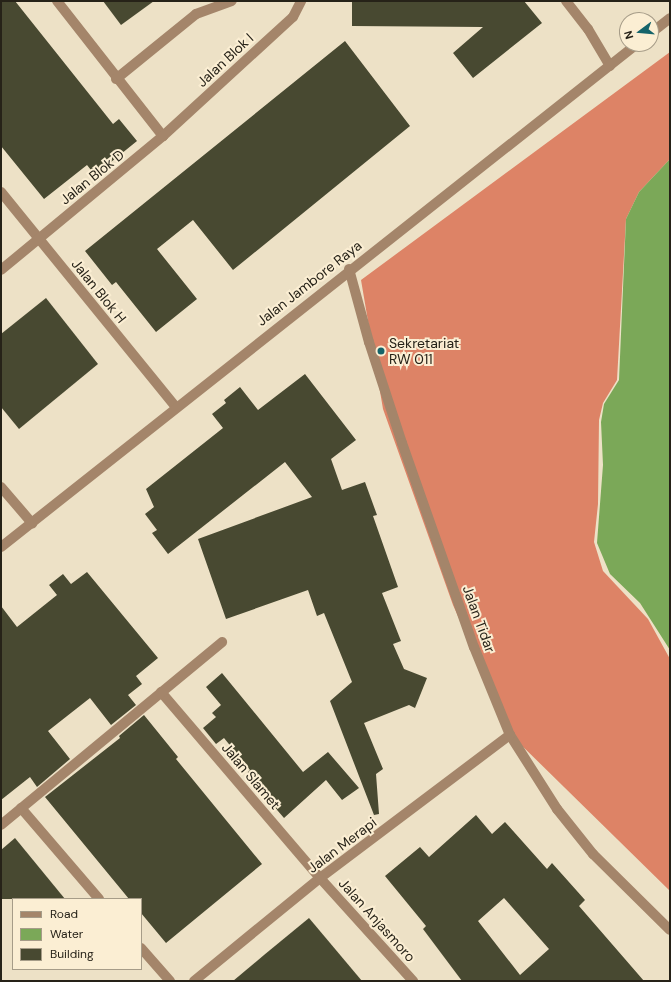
<!DOCTYPE html>
<html>
<head>
<meta charset="utf-8">
<style>
	body { margin:0 }
	#map { position:relative; width:671px; height:982px; overflow:hidden; background:#ede1c6; font-family:"DM Sans",sans-serif }
	div>[style] { position:absolute }
	.forest>* { inset:0; background:#dd8366 }
	.water>* { inset:0; background:#7ba858 }
	.building>* { inset:0; background:#484931 }
	.minor>* { height:10px; margin:-5px; padding:0 5px; transform-origin:5px; border-radius:5px; background:#a4856a }
	.dots>* { width:11px; height:11px; translate:-50% -50%; box-sizing:border-box; border:2px solid #fbeed3; border-radius:50% }
	span { translate:-50% -50%; white-space:nowrap; text-align:center; line-height:1.15; -webkit-text-stroke:4px #fbeed3; paint-order:stroke }
	.street-label { font-size:14px; color:#262218 }
	.poi-label { font-size:14px; color:#262218 }
	.left { translate:0 -50%; text-align:left }
	.frame { position:absolute; inset:0; border:2px solid #262218; pointer-events:none }
	.legend { position:absolute; left:12px; top:898px; width:130px; height:72px; box-sizing:border-box; background:#fbeed3; border:1px solid #a69c88; margin:0; padding:5px 7px; list-style:none; font-size:12px; color:#262218 }
	.legend li { display:flex; align-items:center; gap:8px; height:20px }
	.legend b { width:20px; border:1px solid #a69c88 }
	.north { position:absolute; left:619px; top:12px; width:40px; height:40px; box-sizing:border-box; background:#fbeed3; border:1px solid #a69c88; border-radius:50%; rotate:254deg; font-size:11px; font-weight:700; line-height:16px; text-align:center; color:#262218 }
	.north::after { content:''; display:block; margin:auto; width:14px; height:18px; background:#15646a; clip-path:polygon(50% 0,100% 100%,50% 72%,0 100%) }
</style>
</head>
<body>
<div id="map">
	<div class="forest">
		<div style="clip-path:polygon(670px 52px,670px 159px,639px 192px,626px 219px,617px 380px,603px 403px,599px 420px,598px 504px,594px 542px,603px 571px,648px 619px,670px 659px,670px 891px,511px 735px,453px 605px,383px 409px,361px 280px)"></div>
	</div>
	<div class="water">
		<div style="clip-path:polygon(670px 159px,670px 650px,640px 603px,610px 574px,597px 543px,603px 465px,601px 422px,604px 404px,619px 380px,626px 219px,639px 192px)"></div>
	</div>
	<div class="building">
		<div style="clip-path:polygon(1px 1px,15px 1px,113px 124px,119px 119px,137px 141px,95px 175px,87px 165px,44px 199px,1px 146px)"></div>
		<div style="clip-path:polygon(103px 1px,154px 1px,121px 25px)"></div>
		<div style="clip-path:polygon(352px 1px,524px 1px,542px 23px,473px 78px,453px 53px,483px 27px,352px 26px)"></div>
		<div style="clip-path:polygon(345px 41px,410px 126px,233px 270px,193px 220px,157px 249px,197px 299px,156px 332px,116px 282px,112px 285px,85px 251px)"></div>
		<div style="clip-path:polygon(46px 298px,98px 364px,19px 429px,1px 407px,1px 334px)"></div>
		<div style="clip-path:polygon(305px 374px,356px 440px,331px 459px,342px 490px,365px 482px,377px 515px,373px 516px,398px 587px,382px 593px,401px 641px,393px 644px,404px 669px,427px 678px,415px 708px,409px 705px,364px 723px,383px 769px,376px 774px,379px 814px,374px 815px,330px 701px,352px 682px,324px 613px,317px 616px,308px 590px,226px 619px,198px 539px,312px 497px,285px 462px,168px 554px,152px 533px,157px 530px,145px 514px,154px 507px,146px 489px,223px 428px,212px 414px,226px 403px,224px 400px,240px 387px,258px 410px)"></div>
		<div style="clip-path:polygon(87px 572px,158px 658px,136px 676px,142px 684px,128px 695px,136px 705px,111px 725px,90px 698px,48px 731px,70px 759px,37px 787px,30px 777px,1px 800px,1px 606px,17px 627px,57px 595px,49px 585px,63px 574px,71px 584px)"></div>
		<div style="clip-path:polygon(222px 673px,303px 772px,328px 752px,359px 788px,342px 800px,326px 780px,284px 818px,246px 774px,250px 770px,224px 738px,216px 744px,203px 728px,216px 717px,212px 713px,221px 705px,206px 687px)"></div>
		<div style="clip-path:polygon(144px 715px,178px 757px,176px 759px,262px 864px,166px 943px,141px 913px,141px 899px,129px 899px,45px 797px,120px 738px,119px 736px)"></div>
		<div style="clip-path:polygon(evenodd,476px 815px,492px 834px,505px 822px,547px 869px,552px 863px,585px 900px,579px 906px,644px 981px,462px 981px,423px 929px,426px 926px,385px 876px,420px 847px,429px 857px,476px 815px,504px 898px,549px 949px,520px 975px,478px 921px,504px 898px)"></div>
		<div style="clip-path:polygon(15px 838px,65px 899px,1px 899px,1px 850px)"></div>
		<div style="clip-path:polygon(309px 918px,362px 981px,233px 981px,264px 955px)"></div>
	</div>
	<div class="minor">
		<div style="left:57px;top:1px;width:172px;rotate:51.9deg"></div>
		<div style="left:566px;top:1px;width:36px;rotate:52deg"></div>
		<div style="left:588px;top:29px;width:43px;rotate:59.3deg"></div>
		<div style="left:651px;top:33px;width:24px;rotate:-38deg"></div>
		<div style="left:116px;top:79px;width:103px;rotate:-39.1deg"></div>
		<div style="left:196px;top:14px;width:38px;rotate:-20deg"></div>
		<div style="left:1px;top:192px;width:277px;rotate:50.9deg"></div>
		<div style="left:349px;top:269px;width:76px;rotate:74.7deg"></div>
		<div style="left:369px;top:342px;width:106px;rotate:71.9deg"></div>
		<div style="left:402px;top:443px;width:216px;rotate:70.6deg"></div>
		<div style="left:474px;top:647px;width:95px;rotate:67.8deg"></div>
		<div style="left:510px;top:735px;width:88px;rotate:57.6deg"></div>
		<div style="left:557px;top:809px;width:58px;rotate:51.3deg"></div>
		<div style="left:593px;top:854px;width:108px;rotate:44.6deg"></div>
		<div style="left:1px;top:270px;width:210px;rotate:-39.6deg"></div>
		<div style="left:163px;top:136px;width:176px;rotate:-42.5deg"></div>
		<div style="left:293px;top:17px;width:18px;rotate:-63deg"></div>
		<div style="left:1px;top:487px;width:48px;rotate:49.3deg"></div>
		<div style="left:1px;top:547px;width:811px;rotate:-38.34deg"></div>
		<div style="left:161px;top:692px;width:245px;rotate:49.5deg"></div>
		<div style="left:320px;top:878px;width:139px;rotate:47.9deg"></div>
		<div style="left:21px;top:808px;width:120px;rotate:49.4deg"></div>
		<div style="left:1px;top:825px;width:287px;rotate:-39.6deg"></div>
		<div style="left:141px;top:948px;width:44px;rotate:48.7deg"></div>
		<div style="left:194px;top:981px;width:163px;rotate:-39.3deg"></div>
		<div style="left:320px;top:878px;width:238px;rotate:-37deg"></div>
	</div>
	<div class="dots">
		<div style="left:381px;top:351px;background:#15646a"></div>
	</div>
	<div class="street-label">
		<span style="left:225px;top:60px;rotate:-43deg">Jalan Blok I</span>
		<span style="left:92px;top:177px;rotate:-39deg">Jalan Blok D</span>
		<span style="left:309px;top:283px;rotate:-38deg">Jalan Jambore Raya</span>
		<span style="left:99px;top:291px;rotate:51deg">Jalan Blok H</span>
		<span style="left:479px;top:619px;rotate:70deg">Jalan Tidar</span>
		<span style="left:251px;top:776px;rotate:50deg">Jalan Slamet</span>
		<span style="left:342px;top:845px;rotate:-37deg">Jalan Merapi</span>
		<span style="left:377px;top:920px;rotate:48deg">Jalan Anjasmoro</span>
	</div>
	<div class="poi-label">
		<span class="left" style="left:389px;top:351px">Sekretariat<br>RW 011</span>
	</div>
	<div class="frame"></div>
	<ul class="legend">
	<li><b style="height:5px;background:#a4856a"></b>Road</li>
	<li><b style="height:11px;background:#7ba858"></b>Water</li>
	<li><b style="height:11px;background:#484931"></b>Building</li>
	</ul>
	<div class="north">N</div>
</div>
</body>
</html>
